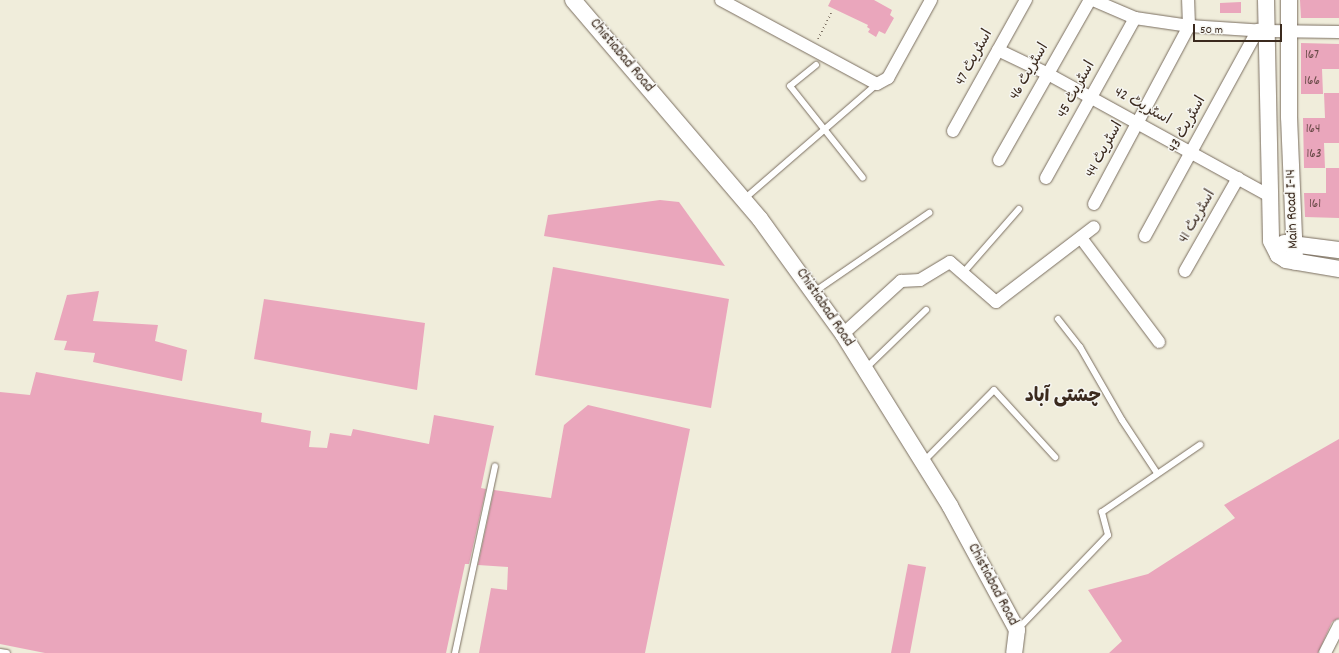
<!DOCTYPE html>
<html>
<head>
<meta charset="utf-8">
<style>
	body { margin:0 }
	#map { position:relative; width:1339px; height:653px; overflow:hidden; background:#f0eddb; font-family:Dekko,"Playpen Sans Arabic",sans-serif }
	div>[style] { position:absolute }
	.building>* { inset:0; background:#eaa6bc }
	.path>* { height:2px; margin-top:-1px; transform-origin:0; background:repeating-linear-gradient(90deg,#7a6e60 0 1px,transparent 0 4px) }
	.roads { filter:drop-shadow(0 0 1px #7a6e60) drop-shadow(0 0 1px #7a6e60) }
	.service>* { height:6px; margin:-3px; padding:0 3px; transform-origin:3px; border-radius:3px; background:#fff }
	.minor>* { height:12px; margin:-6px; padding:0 6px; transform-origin:6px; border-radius:6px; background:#fff }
	.secondary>* { height:16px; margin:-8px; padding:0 8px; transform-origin:8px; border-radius:8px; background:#fff }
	span { translate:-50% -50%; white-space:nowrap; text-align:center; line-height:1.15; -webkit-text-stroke:3px #f6f6f2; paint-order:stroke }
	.number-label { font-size:13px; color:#674946 }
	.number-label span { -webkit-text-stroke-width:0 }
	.street-label { font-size:15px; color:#3b2a1e }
	.district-label { font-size:19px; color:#3b2a1e; font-weight:700 }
	.scale { position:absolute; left:1193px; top:24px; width:89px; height:18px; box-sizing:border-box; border:2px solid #3b2a1e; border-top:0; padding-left:5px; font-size:12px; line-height:14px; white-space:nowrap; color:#3b2a1e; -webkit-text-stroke:3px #f6f6f2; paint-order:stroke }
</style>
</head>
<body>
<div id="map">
	<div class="building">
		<div style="clip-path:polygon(831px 0,874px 0,892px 10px,890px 15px,894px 18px,885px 34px,879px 31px,876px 37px,868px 32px,870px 29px,867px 27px,868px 25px,828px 6px)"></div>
		<div style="clip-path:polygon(1300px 0,1339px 0,1339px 18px,1301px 18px)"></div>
		<div style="clip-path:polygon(1241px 2px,1241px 13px,1220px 13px,1220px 3px)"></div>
		<div style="clip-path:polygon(1301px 43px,1339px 44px,1339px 69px,1322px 69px,1323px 94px,1301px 94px)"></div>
		<div style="clip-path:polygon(1324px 93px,1339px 93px,1339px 143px,1324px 143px,1325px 168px,1304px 168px,1303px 118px,1325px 118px)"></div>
		<div style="clip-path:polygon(1326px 168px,1339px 168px,1339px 218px,1305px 217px,1304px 193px,1326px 193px)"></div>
		<div style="clip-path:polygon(660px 200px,679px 202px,725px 266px,544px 236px,548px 215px)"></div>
		<div style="clip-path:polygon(553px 267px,729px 299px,711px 408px,535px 375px)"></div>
		<div style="clip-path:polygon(99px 291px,93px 321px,158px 325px,155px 341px,187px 350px,182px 381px,93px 362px,95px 353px,64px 350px,67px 341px,54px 340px,67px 295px)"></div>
		<div style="clip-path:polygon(264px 299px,425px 323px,417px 390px,254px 359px)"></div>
		<div style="clip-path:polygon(36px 372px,262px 413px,261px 422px,311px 431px,309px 447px,327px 448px,330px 433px,351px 436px,353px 429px,429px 444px,434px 415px,494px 426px,481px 488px,486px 489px,469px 564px,465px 564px,446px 653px,45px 653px,0 644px,0 392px,30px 395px)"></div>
		<div style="clip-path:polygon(588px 405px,690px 429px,645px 653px,479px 653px,491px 588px,507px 590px,508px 567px,478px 565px,494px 490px,551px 498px,564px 425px)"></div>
		<div style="clip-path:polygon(1339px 439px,1339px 618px,1332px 622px,1318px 653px,1109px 653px,1122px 641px,1088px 590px,1148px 574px,1235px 518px,1224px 505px)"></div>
		<div style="clip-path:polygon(908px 564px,926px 567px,910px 653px,891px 653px)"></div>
	</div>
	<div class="path">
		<div style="left:818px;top:39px;width:29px;rotate:-63deg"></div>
	</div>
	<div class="roads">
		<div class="service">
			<div style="left:816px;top:65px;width:33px;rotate:141deg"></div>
			<div style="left:790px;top:86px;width:117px;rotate:51.6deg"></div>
			<div style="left:743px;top:200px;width:177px;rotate:-40.9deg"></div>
			<div style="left:963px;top:273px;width:85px;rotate:-48.8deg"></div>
			<div style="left:814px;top:292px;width:140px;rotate:-34.5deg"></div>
			<div style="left:1058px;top:319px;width:36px;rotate:52deg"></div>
			<div style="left:1080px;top:347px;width:84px;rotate:60.1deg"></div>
			<div style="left:1122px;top:420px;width:64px;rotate:56.6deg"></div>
			<div style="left:865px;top:369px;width:85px;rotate:-44deg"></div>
			<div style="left:923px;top:462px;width:101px;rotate:-45.4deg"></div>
			<div style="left:994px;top:390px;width:91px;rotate:47.7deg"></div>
			<div style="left:1018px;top:629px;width:130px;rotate:-46.2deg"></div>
			<div style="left:1108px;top:535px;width:24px;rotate:-105deg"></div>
			<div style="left:1102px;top:512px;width:119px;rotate:-34.4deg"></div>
			<div style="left:0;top:652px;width:7px;rotate:8deg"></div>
			<div style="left:455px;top:653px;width:191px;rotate:-77.9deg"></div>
		</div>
		<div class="minor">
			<div style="left:721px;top:0;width:177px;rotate:28.3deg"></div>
			<div style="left:877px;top:84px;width:13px;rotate:-29deg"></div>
			<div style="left:888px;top:78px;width:89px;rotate:-61.1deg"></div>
			<div style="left:1093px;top:0;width:46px;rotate:23.2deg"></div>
			<div style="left:1135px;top:18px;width:55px;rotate:8.4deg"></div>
			<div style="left:1189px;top:26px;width:77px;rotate:3.7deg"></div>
			<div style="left:1266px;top:31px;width:73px;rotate:0.8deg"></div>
			<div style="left:998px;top:50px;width:55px;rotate:25.6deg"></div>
			<div style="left:1048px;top:74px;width:253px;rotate:28.8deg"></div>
			<div style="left:953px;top:131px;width:150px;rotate:-60.9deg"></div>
			<div style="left:999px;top:160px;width:184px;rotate:-60.4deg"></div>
			<div style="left:1046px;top:178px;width:183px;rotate:-60.9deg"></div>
			<div style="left:1094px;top:204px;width:202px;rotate:-61.9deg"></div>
			<div style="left:1189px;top:26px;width:26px;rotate:-92deg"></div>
			<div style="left:1145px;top:236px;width:235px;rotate:-61.3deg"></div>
			<div style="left:1081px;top:238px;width:130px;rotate:53.1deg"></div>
			<div style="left:1185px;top:271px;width:107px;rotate:-60.3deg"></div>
			<div style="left:843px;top:334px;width:79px;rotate:-42.4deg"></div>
			<div style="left:901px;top:281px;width:19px;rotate:-3deg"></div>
			<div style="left:920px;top:280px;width:35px;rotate:-31deg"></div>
			<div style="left:950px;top:262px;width:61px;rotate:41deg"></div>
			<div style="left:996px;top:302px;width:123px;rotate:-37.4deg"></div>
			<div style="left:1325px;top:653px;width:31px;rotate:-63deg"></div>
		</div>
		<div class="secondary">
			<div style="left:573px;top:0;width:288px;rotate:49.5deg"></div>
			<div style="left:760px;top:219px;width:142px;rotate:54.2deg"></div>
			<div style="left:843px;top:334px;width:203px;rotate:58.1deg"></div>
			<div style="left:950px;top:506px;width:141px;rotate:61.6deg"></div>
			<div style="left:1017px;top:630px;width:23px;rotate:97deg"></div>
			<div style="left:1266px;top:0;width:241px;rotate:88.8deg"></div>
			<div style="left:1271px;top:241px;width:16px;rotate:63deg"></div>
			<div style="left:1278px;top:255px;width:9px;rotate:32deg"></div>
			<div style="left:1286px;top:260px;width:54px;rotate:9.6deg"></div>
			<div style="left:1289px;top:0;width:117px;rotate:90deg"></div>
			<div style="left:1289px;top:117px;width:145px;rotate:87.6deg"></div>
			<div style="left:1284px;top:243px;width:55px;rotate:7.3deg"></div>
		</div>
	</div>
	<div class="number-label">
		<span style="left:1312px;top:56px">167</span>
		<span style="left:1312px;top:82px">166</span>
		<span style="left:1313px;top:130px">164</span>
		<span style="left:1314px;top:155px">163</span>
		<span style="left:1315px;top:205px">161</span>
	</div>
	<div class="street-label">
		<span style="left:621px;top:56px;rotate:50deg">Chistiabad Road</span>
		<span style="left:975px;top:58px;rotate:-61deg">اسٹریٹ 47</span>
		<span style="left:1030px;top:72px;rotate:-60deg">اسٹریٹ 46</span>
		<span style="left:1077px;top:90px;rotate:-61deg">اسٹریٹ 45</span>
		<span style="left:1142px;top:107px;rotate:29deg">اسٹریٹ 42</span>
		<span style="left:1188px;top:125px;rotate:-61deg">اسٹریٹ 43</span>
		<span style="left:1105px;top:150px;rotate:-61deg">اسٹریٹ 44</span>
		<span style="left:1293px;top:209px;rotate:-92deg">Main Road I-14</span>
		<span style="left:1198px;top:217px;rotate:-60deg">اسٹریٹ 41</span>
		<span style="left:824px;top:308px;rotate:56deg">Chistiabad Road</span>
		<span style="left:992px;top:585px;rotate:62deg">Chistiabad Road</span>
	</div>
	<div class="district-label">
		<span style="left:1063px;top:398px">چشتی آباد</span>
	</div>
	<div class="scale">50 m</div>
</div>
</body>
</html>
